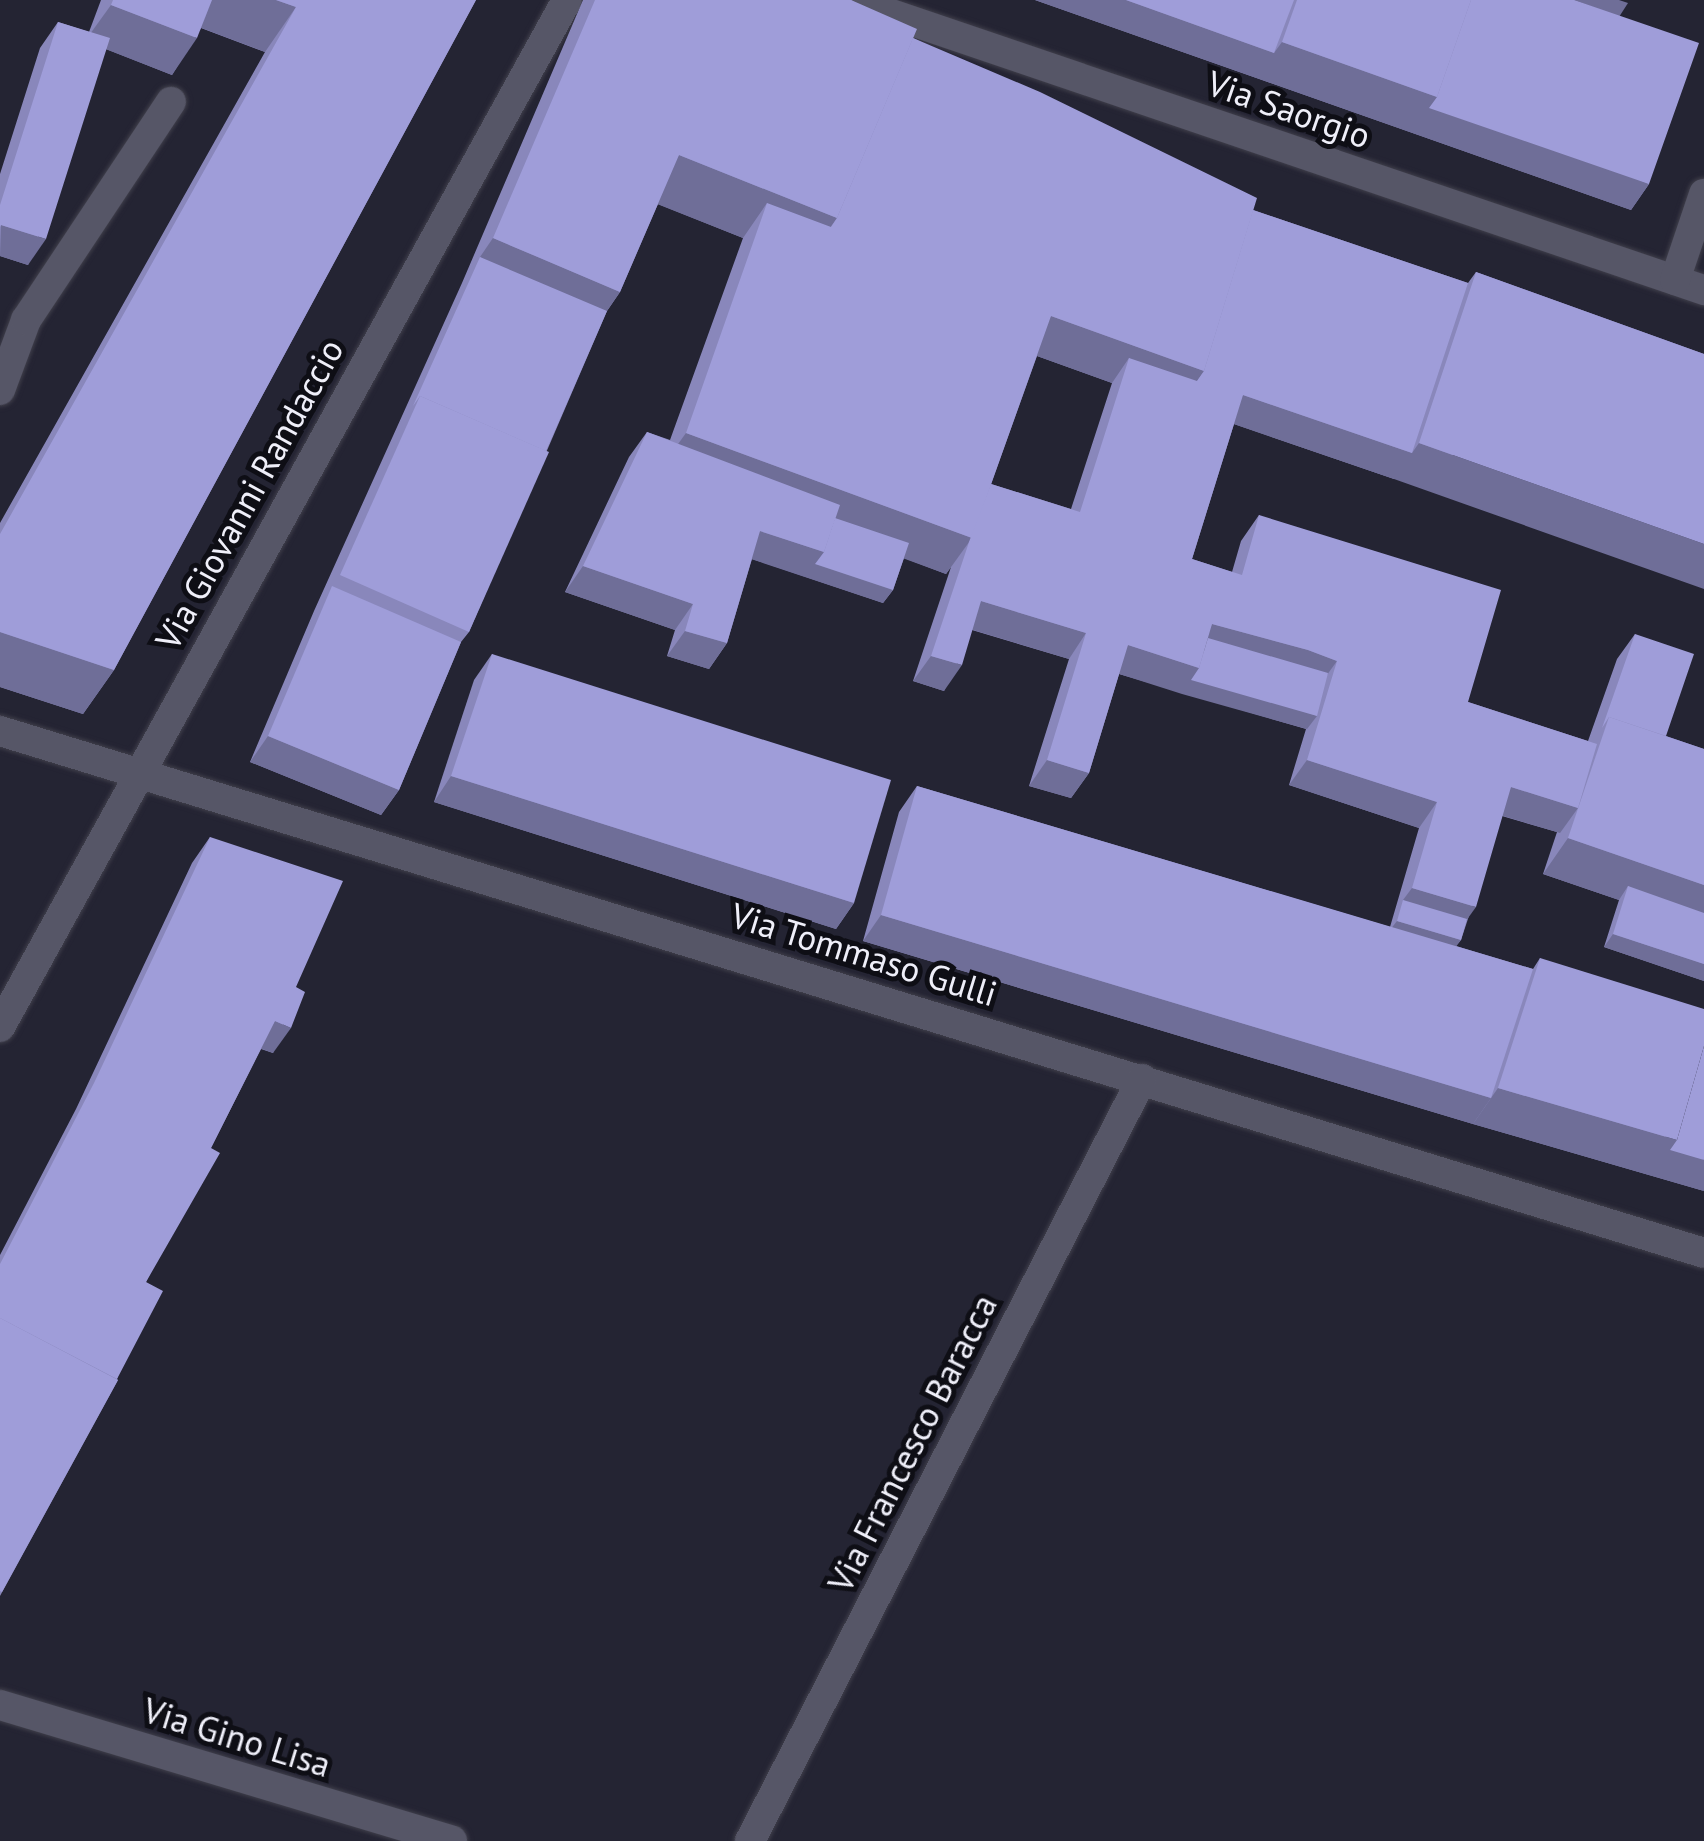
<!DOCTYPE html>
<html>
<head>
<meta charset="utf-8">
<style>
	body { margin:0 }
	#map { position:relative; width:1704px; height:1841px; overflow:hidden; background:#242433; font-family:"PT Sans",sans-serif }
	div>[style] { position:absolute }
	.roads { filter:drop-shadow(0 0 2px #403f4b) drop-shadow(0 0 2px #403f4b) }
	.minor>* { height:30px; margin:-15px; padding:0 15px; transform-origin:15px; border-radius:15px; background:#565667 }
	.wall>* { inset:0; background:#8987bb }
	.shaded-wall>* { inset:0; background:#6f6e98 }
	.building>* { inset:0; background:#9f9dd9 }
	span { translate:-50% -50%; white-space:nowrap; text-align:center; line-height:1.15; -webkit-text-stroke:10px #0e0e15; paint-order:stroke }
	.street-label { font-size:35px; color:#efeff9 }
</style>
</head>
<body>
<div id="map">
	<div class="roads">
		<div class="minor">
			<div style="left:850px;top:0;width:902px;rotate:18.76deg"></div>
			<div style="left:1675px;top:280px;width:91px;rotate:-71.4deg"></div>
			<div style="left:0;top:390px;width:75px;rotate:-69.6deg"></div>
			<div style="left:26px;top:320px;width:262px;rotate:-56.4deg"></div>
			<div style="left:0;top:731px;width:1782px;rotate:17.03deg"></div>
			<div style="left:0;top:1027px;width:1173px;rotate:-61.1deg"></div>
			<div style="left:0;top:1705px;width:472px;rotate:16.7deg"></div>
			<div style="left:750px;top:1841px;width:857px;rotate:-62.78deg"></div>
		</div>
	</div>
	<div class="wall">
		<div style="clip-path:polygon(101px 0,476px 0,114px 670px,83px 714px,0 687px,0 523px,265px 52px,201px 28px,172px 75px,106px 49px,28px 265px,0 256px,0 174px,40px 48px,58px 22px,89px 32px)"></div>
		<div style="clip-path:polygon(evenodd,583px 0,851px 0,913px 38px,1253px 210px,1468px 283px,1476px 272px,1704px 354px,1394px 479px,1234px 424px,1192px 559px,1232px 572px,1241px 541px,1259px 515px,1468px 702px,1588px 741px,1617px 659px,1635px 634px,1666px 736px,1704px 749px,1704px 981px,1604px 947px,1619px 900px,1543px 874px,1557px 832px,1502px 816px,1461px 940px,1456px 946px,1533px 969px,1540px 958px,1704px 1191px,1473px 1124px,863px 941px,899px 812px,917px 786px,1390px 927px,1419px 828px,1289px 785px,1306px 729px,1119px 674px,1089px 773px,1071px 798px,1029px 786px,1069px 659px,972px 630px,944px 691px,913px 681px,951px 567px,946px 574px,904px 558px,893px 590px,883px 603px,752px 559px,727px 643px,709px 669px,667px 656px,675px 630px,565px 592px,629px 457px,647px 432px,670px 440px,743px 238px,658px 204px,620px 292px,607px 311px,469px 632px,461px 642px,399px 790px,381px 815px,250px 762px,314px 611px,462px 283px,583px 0,1037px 356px,1112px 383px,1071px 509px,991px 484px,1037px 356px)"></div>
		<div style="clip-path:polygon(1035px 0,1574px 0,1620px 16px,1649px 184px,1631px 210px)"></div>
		<div style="clip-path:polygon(492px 654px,854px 903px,836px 929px,434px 802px,474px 680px)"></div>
		<div style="clip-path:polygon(210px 837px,296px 987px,273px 1053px,261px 1049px,211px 1148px,146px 1282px,117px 1379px,118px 1380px,0 1596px,0 1255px,76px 1109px,192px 863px)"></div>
	</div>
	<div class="shaded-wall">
		<div style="clip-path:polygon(208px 0,276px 0,296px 7px,265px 52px,191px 24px)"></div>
		<div style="clip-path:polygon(1035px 0,1126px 0,1274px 53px,1282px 42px,1437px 97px,1649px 184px,1631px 210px)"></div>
		<div style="clip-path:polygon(1574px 0,1619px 0,1628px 3px,1619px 17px)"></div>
		<div style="clip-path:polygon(111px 5px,197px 38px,172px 75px,85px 41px)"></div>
		<div style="clip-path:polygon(679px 155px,837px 218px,805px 263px,767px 203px,743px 238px,647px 200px)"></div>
		<div style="clip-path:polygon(1px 225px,46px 239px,28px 265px,0 256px)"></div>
		<div style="clip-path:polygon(493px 238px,620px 292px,589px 337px,480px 257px)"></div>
		<div style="clip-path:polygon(1051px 316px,1204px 371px,1179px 407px,1129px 358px,1112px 383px,1026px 352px)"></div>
		<div style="clip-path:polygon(1243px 395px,1412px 453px,1419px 443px,1704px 544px,1704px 589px,1394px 479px,1225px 421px)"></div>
		<div style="clip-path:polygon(686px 433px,972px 538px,946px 574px,660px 469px)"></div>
		<div style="clip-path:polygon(760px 531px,824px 552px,893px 590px,883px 603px,742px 556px)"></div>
		<div style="clip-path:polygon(583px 566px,693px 604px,675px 630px,565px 592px)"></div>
		<div style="clip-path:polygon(981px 601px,1086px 633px,1069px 659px,963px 627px)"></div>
		<div style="clip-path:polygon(1212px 624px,1308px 650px,1337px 661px,1319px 686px,1199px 651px)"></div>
		<div style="clip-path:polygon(685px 631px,727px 643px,709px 669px,667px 656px)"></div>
		<div style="clip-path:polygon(0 632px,114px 670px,83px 714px,0 687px)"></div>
		<div style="clip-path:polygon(1128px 645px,1199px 668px,1317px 716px,1307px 729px,1182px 694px,1110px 671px)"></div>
		<div style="clip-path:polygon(931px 656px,962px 665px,944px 691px,913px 681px)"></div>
		<div style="clip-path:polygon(268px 736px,399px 790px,381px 815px,250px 762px)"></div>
		<div style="clip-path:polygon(1047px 760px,1089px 773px,1071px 798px,1029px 786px)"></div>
		<div style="clip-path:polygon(1307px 760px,1437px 802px,1419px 828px,1289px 785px)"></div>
		<div style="clip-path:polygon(451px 776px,854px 903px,836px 929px,434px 802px)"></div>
		<div style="clip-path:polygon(1511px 787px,1578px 808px,1560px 833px,1493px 813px)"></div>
		<div style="clip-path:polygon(1568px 838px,1704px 885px,1704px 929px,1628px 886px,1619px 900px,1543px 874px)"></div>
		<div style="clip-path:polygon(1412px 888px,1476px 907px,1458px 932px,1403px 900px)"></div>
		<div style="clip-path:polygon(881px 915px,1491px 1098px,1473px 1124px,863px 941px)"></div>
		<div style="clip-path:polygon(1397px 921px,1461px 940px,1451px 953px,1387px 934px)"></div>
		<div style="clip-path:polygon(1613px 934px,1704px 964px,1704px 981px,1604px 947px)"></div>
		<div style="clip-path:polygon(275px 1021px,291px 1028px,273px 1053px,257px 1047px)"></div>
		<div style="clip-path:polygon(1498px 1088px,1677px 1140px,1704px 1160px,1704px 1191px,1473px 1124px)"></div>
	</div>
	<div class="building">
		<div style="clip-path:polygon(113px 0,212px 0,197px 38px,111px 5px)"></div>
		<div style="clip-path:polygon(276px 0,476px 0,114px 670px,0 632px,0 534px,296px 7px)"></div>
		<div style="clip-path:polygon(595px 0,851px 0,917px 29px,837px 218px,679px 155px,620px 292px,493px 238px)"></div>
		<div style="clip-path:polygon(1126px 0,1294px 0,1274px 53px)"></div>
		<div style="clip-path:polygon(1297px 0,1471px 0,1437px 97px,1282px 42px)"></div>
		<div style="clip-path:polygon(1471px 0,1574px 0,1699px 43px,1649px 184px,1429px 108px,1437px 97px)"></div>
		<div style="clip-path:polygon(58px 22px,110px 38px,46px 239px,1px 225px,0 227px,0 205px)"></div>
		<div style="clip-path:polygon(913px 38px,1040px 92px,1257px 198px,1204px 371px,1051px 316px,972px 538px,686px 433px,767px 203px,831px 227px,837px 218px)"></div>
		<div style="clip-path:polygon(1253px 210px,1468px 283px,1412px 453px,1243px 395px,1192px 559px,1242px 575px,1259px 515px,1501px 590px,1468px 702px,1597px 744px,1578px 808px,1511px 787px,1476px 907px,1412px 888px,1437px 802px,1307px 760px,1337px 661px,1308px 650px,1212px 624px,1199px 668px,1128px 645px,1089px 773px,1047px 760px,1086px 633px,981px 601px,962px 665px,931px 656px,969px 542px,991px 484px,1080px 512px,1129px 358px,1197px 381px,1204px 371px)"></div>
		<div style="clip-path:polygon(480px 257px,607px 311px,546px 451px,420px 396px,413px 406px)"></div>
		<div style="clip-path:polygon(1476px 272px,1704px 354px,1704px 544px,1419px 443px)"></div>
		<div style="clip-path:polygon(420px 396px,549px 452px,469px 632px,340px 575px)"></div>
		<div style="clip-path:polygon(647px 432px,840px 505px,824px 552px,760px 531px,727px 643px,685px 631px,693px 604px,583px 566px)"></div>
		<div style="clip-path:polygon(835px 518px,909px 543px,893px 590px,815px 564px,824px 552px)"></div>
		<div style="clip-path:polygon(332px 586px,461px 642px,399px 790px,268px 736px)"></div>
		<div style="clip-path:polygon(1635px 634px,1694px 654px,1666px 736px,1609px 717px,1602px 728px)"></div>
		<div style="clip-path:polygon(1208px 638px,1328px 673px,1317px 716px,1191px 680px,1199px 668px)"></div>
		<div style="clip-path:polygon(492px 654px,891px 780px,854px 903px,451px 776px)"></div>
		<div style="clip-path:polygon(1609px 717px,1704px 749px,1704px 885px,1568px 838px)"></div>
		<div style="clip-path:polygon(917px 786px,1533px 969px,1491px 1098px,881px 915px)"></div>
		<div style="clip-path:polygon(210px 837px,343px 881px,296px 987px,305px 992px,291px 1028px,275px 1021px,211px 1148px,220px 1153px,146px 1282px,163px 1291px,117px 1379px,0 1318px,0 1264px,94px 1083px)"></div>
		<div style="clip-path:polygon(1628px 886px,1704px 913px,1704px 964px,1613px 934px)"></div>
		<div style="clip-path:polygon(1403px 900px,1467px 919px,1461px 940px,1397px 921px)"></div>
		<div style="clip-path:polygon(1540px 958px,1704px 1009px,1704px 1046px,1677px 1140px,1498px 1088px)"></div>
		<div style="clip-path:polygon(1704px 1046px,1704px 1160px,1670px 1150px,1677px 1140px)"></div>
		<div style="clip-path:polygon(0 1318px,118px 1380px,2px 1592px,0 1591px)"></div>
	</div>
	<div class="street-label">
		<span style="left:1289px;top:109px;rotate:19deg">Via Saorgio</span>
		<span style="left:249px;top:494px;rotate:-61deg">Via Giovanni Randaccio</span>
		<span style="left:864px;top:954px;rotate:17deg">Via Tommaso Gulli</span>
		<span style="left:912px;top:1443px;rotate:-63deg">Via Francesco Baracca</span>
		<span style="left:237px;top:1737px;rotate:17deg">Via Gino Lisa</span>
	</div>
</div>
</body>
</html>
